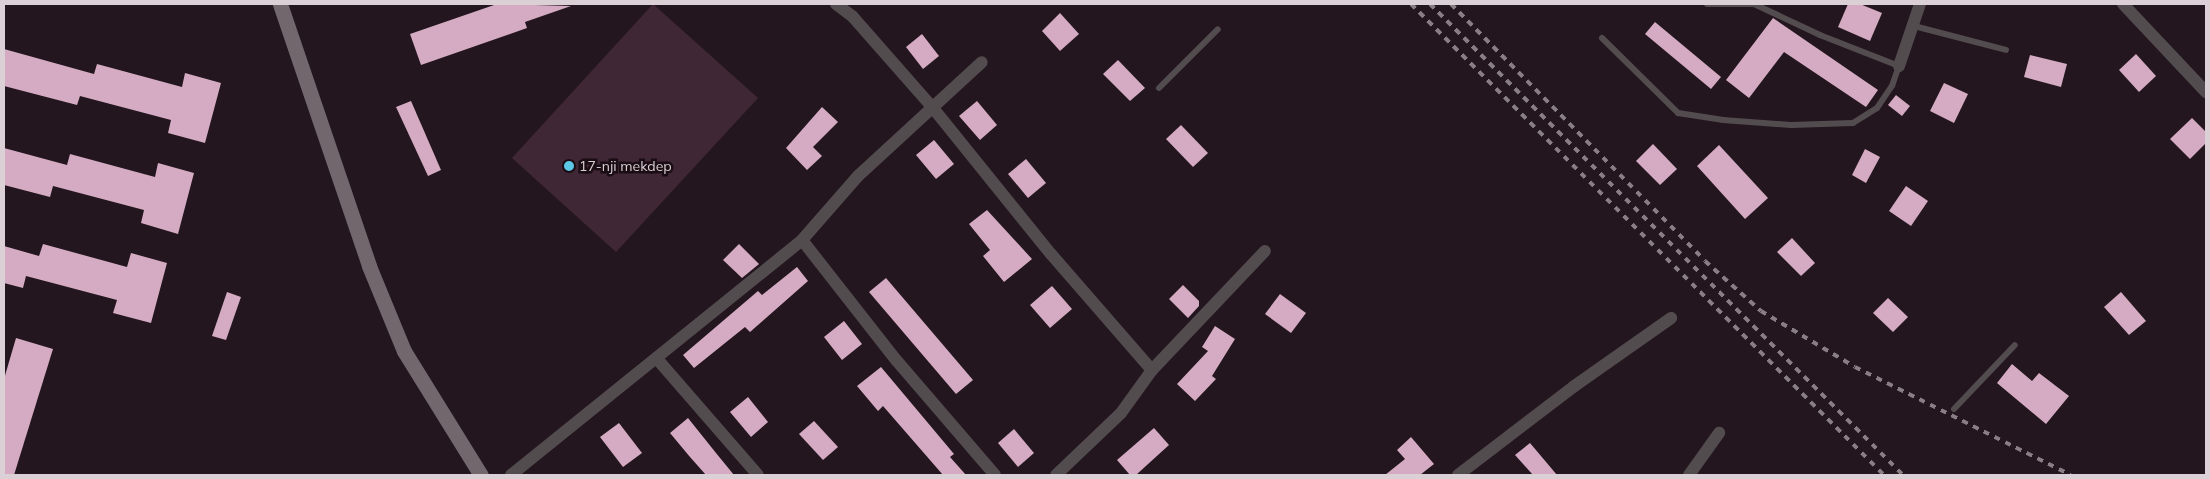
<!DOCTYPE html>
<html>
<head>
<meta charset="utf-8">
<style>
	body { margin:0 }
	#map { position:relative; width:2210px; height:479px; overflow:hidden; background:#23161e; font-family:Mulish,sans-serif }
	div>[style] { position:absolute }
	.green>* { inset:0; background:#402735 }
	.building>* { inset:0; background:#d4abc2 }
	.lane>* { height:6px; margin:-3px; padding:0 3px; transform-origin:3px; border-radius:3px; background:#534c4f }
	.street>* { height:12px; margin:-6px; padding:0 6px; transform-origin:6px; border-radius:6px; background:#534c4f }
	.secondary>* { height:15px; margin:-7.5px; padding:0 7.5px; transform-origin:7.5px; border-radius:7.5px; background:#72676d }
	.rail>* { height:4px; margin-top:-2px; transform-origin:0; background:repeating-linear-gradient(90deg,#897e84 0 6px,transparent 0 12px) }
	.dots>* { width:14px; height:14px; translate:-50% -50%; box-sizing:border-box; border:2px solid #1a0d14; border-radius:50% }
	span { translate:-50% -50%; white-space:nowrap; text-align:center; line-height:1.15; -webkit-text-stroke:5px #1a0d14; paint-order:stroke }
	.poi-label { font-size:14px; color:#dad0d5 }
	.left { translate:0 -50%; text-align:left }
	.frame { position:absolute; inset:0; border:5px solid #dad0d5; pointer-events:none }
</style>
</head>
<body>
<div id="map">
	<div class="green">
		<div style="clip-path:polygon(653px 4px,758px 98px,616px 252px,512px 158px)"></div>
	</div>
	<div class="building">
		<div style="clip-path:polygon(497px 4px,571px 6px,525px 22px,527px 28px,421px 65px,410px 34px)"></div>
		<div style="clip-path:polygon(1848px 4px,1860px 4px,1882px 13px,1870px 41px,1838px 27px)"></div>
		<div style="clip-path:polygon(1060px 13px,1079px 34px,1060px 51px,1042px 31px)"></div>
		<div style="clip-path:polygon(1773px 18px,1878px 90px,1866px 107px,1784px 52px,1749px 98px,1726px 80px)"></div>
		<div style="clip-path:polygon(1655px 22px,1721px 77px,1711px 89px,1645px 34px)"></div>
		<div style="clip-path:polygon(922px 34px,939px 56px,923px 69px,906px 47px)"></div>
		<div style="clip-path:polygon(4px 49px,94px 74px,97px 64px,182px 87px,185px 73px,221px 83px,205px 143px,168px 133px,171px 120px,80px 96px,77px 105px,4px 86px)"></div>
		<div style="clip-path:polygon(2136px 54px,2156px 76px,2139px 92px,2119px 70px)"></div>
		<div style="clip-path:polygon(2030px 55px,2067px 64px,2061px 87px,2024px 77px)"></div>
		<div style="clip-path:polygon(1118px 60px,1145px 88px,1130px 101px,1103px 74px)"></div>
		<div style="clip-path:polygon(1944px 83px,1968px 94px,1954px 123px,1930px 111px)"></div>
		<div style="clip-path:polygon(1896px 95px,1910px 106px,1902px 116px,1888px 105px)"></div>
		<div style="clip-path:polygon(411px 101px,441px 170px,428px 176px,396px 107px)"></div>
		<div style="clip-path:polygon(977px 101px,997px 125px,980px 140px,959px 116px)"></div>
		<div style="clip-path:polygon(822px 107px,838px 122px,813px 147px,822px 156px,807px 170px,786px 148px)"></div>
		<div style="clip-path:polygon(2192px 118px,2206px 132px,2206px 143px,2190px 159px,2170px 139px)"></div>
		<div style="clip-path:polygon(1181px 125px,1208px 153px,1193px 167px,1166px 139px)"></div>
		<div style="clip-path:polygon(934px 140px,954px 164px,936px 179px,916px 155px)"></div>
		<div style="clip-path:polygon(1653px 144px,1677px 169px,1660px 185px,1636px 161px)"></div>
		<div style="clip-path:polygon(1719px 145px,1768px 198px,1745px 219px,1697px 166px)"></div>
		<div style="clip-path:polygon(4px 148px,67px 165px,70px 154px,155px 177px,158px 163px,194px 173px,178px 234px,141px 223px,144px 210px,53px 186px,50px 197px,4px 185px)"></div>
		<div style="clip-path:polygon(1865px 149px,1880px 157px,1866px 183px,1852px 175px)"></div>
		<div style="clip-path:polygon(1026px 159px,1046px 183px,1028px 198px,1008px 174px)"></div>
		<div style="clip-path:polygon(1906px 186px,1928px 201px,1911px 226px,1889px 211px)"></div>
		<div style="clip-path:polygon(987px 210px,1032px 259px,1004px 282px,983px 256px,990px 250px,969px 224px)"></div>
		<div style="clip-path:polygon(1792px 238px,1815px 263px,1801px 276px,1777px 252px)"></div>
		<div style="clip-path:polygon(43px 244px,127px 267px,131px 253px,167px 263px,151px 323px,113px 313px,117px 300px,26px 276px,23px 288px,4px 283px,4px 246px,39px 256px)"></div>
		<div style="clip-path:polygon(739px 244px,759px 264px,742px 278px,723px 260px)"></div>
		<div style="clip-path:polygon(797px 267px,808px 281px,750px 332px,745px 327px,694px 368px,683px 355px,758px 291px,762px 295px)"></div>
		<div style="clip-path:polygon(886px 278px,973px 380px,956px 394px,869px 292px)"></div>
		<div style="clip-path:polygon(1183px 285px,1199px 301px,1199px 306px,1188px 318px,1169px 299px)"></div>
		<div style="clip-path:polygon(1052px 286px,1072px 309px,1050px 328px,1030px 305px)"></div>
		<div style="clip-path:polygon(227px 292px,241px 297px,226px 340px,212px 336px)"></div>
		<div style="clip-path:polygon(2121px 292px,2146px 321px,2129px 335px,2104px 307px)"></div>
		<div style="clip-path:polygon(1280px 294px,1306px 313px,1291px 333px,1265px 314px)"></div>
		<div style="clip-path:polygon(1888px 298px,1908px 317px,1893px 332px,1873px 313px)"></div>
		<div style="clip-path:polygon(844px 321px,862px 344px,842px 360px,824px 337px)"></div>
		<div style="clip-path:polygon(1215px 326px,1235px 339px,1212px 376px,1216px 379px,1195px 401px,1177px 384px,1208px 351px,1202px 347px)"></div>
		<div style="clip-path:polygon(16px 338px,53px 349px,14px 475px,4px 475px,4px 379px)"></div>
		<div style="clip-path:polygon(2012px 364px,2032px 381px,2039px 373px,2069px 396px,2046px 424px,1997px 383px)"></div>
		<div style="clip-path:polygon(881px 367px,954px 454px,950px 457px,966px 475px,943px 475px,883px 406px,878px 411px,857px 386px)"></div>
		<div style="clip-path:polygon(748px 397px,768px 422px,751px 437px,730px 412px)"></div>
		<div style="clip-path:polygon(688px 418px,716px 453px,734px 475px,706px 475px,690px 457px,670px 433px)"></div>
		<div style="clip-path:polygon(814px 421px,838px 447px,823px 460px,799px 434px)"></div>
		<div style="clip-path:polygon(619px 423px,642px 453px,623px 467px,600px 437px)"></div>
		<div style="clip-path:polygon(1154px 428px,1169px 445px,1136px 475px,1130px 475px,1117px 460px)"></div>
		<div style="clip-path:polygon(1014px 429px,1034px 453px,1018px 467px,998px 443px)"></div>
		<div style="clip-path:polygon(1411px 437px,1434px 464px,1420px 475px,1385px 475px,1405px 459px,1397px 450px)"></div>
		<div style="clip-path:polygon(1530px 443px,1557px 475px,1533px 475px,1515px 455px)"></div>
	</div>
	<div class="lane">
		<div style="left:1914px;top:26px;width:95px;rotate:14.6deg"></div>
		<div style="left:1602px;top:38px;width:107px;rotate:44.6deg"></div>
		<div style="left:1678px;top:113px;width:46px;rotate:8.8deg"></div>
		<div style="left:1723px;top:120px;width:68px;rotate:4.2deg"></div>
		<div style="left:1791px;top:125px;width:62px;rotate:-1.8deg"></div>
		<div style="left:1853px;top:123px;width:28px;rotate:-32deg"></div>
		<div style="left:1877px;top:108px;width:27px;rotate:-56deg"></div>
		<div style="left:1892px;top:86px;width:21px;rotate:-71deg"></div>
		<div style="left:1899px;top:66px;width:85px;rotate:-158.6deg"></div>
		<div style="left:1820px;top:35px;width:73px;rotate:-154.8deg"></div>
		<div style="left:1754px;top:4px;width:47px;rotate:180deg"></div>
		<div style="left:1159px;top:88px;width:83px;rotate:-45deg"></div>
		<div style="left:1954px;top:409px;width:88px;rotate:-46.4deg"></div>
	</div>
	<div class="street">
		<div style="left:836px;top:4px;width:21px;rotate:37deg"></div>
		<div style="left:853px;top:17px;width:121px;rotate:48.7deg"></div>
		<div style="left:933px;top:108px;width:188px;rotate:51.1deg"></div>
		<div style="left:1051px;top:254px;width:154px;rotate:49deg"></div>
		<div style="left:2123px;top:4px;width:121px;rotate:46.7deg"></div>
		<div style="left:1899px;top:66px;width:65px;rotate:-71.3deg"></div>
		<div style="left:802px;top:240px;width:154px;rotate:51.9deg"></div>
		<div style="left:897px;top:361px;width:150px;rotate:49.3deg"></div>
		<div style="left:658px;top:360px;width:152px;rotate:49deg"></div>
		<div style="left:511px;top:475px;width:374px;rotate:-38.9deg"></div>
		<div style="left:802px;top:240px;width:85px;rotate:-48.8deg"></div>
		<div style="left:858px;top:176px;width:168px;rotate:-42.6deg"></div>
		<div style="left:1056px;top:475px;width:90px;rotate:-43.6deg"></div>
		<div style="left:1121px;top:413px;width:53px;rotate:-54.2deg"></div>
		<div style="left:1152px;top:370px;width:164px;rotate:-46.5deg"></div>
		<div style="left:1458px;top:475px;width:145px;rotate:-37.4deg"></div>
		<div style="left:1573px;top:387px;width:120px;rotate:-35.1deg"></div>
		<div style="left:1689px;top:475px;width:52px;rotate:-54.5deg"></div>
	</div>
	<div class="secondary">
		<div style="left:280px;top:4px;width:277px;rotate:71.2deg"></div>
		<div style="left:369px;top:266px;width:92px;rotate:67.6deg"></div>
		<div style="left:404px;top:351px;width:146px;rotate:58.2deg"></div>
	</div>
	<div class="rail">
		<div style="left:1411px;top:4px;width:668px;rotate:44.88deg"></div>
		<div style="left:1430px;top:4px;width:668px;rotate:44.88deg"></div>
		<div style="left:1451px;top:4px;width:361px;rotate:45.3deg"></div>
		<div style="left:1705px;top:261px;width:75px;rotate:41.8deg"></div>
		<div style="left:1761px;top:311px;width:109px;rotate:30.8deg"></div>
		<div style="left:1855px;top:367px;width:241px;rotate:26.6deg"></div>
	</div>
	<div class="dots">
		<div style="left:569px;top:166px;background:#5dc7e8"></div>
	</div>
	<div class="poi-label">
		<span class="left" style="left:579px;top:166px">17-nji mekdep</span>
	</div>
	<div class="frame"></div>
</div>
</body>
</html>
